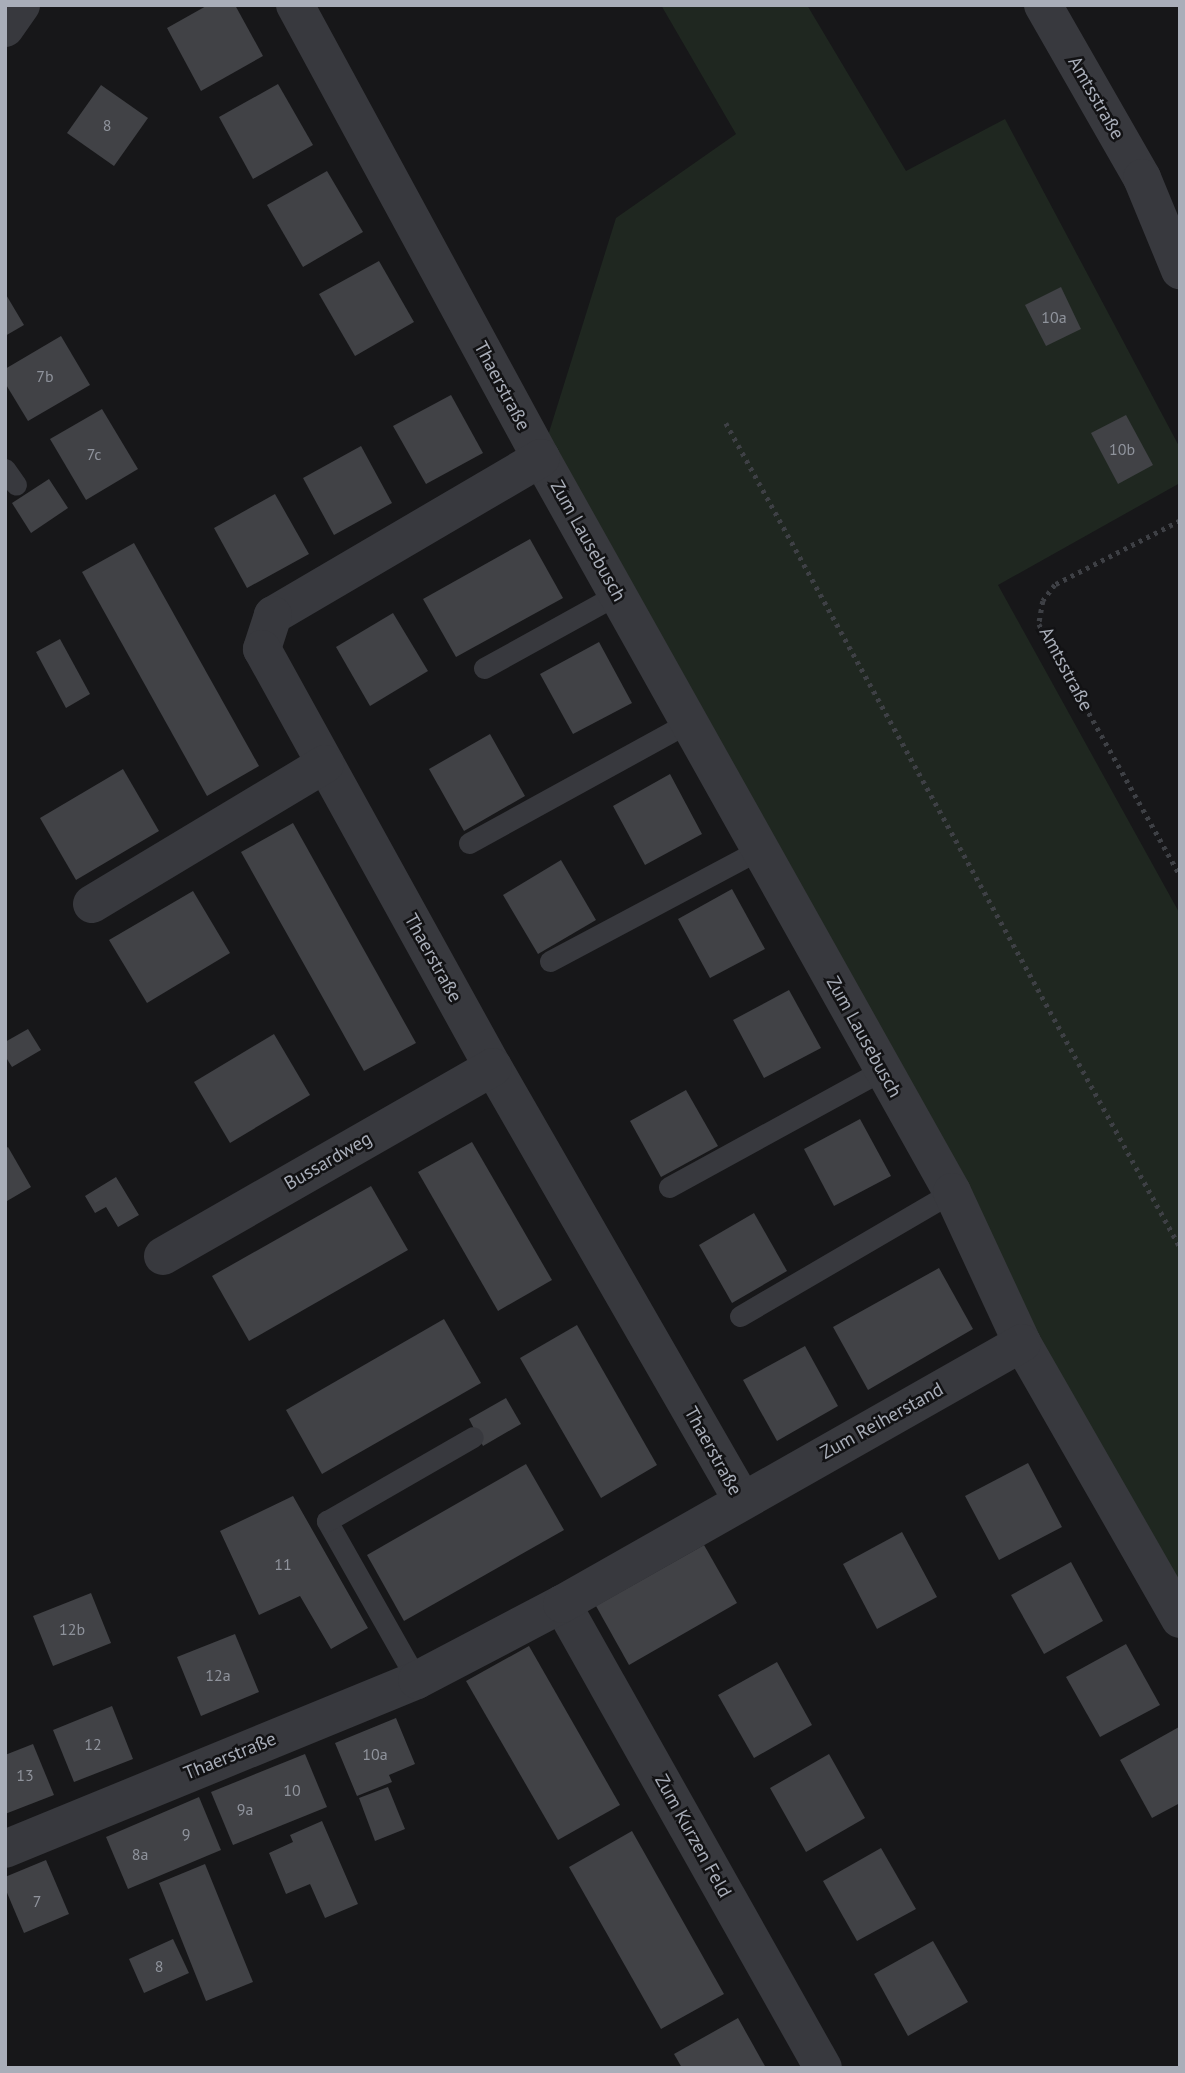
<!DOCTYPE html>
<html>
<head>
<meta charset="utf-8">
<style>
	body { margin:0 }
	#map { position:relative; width:1185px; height:2073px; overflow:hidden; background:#171719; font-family:"PT Sans",sans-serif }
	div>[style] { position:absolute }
	.green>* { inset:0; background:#1f2720 }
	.building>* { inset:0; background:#414246 }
	.path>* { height:4.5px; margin-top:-2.25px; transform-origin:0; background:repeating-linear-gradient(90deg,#3e4045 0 3.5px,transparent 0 8.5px) }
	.lane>* { height:21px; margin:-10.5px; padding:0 10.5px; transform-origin:10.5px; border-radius:10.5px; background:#38393e }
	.street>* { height:38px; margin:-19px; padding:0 19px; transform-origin:19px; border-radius:19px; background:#38393e }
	span { translate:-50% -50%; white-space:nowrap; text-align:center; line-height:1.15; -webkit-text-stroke:5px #121214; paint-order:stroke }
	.number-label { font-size:16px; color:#8f939c }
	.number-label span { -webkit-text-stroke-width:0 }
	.street-label { font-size:19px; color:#a9aeb9 }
	.frame { position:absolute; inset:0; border:7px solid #a9aeb9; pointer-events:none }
</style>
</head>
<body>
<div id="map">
	<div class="green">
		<div style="clip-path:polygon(661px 5px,807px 5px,906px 171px,1005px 119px,1180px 448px,1180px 483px,998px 585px,1180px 914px,1180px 1619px,541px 458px,616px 218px,736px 134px)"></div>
	</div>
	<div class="building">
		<div style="clip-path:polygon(208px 5px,235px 5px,263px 56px,201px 91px,167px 28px)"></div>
		<div style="clip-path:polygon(278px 84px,313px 145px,253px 179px,219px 117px)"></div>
		<div style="clip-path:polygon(101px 85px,148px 118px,114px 166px,67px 133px)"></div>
		<div style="clip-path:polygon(327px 171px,363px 232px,303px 267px,267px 205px)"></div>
		<div style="clip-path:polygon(379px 261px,414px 322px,355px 356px,319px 294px)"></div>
		<div style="clip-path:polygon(1061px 287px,1081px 329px,1046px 346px,1025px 305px)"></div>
		<div style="clip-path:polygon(5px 293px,24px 325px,5px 336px)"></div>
		<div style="clip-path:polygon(61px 336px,90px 385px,28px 421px,5px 383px,5px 369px)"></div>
		<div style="clip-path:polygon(451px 395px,483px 453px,426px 484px,393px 426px)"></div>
		<div style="clip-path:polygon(102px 409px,138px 469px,86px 500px,50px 439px)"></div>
		<div style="clip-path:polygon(1126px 415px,1153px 465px,1118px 484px,1091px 433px)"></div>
		<div style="clip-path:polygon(361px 446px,392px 503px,334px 535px,303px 478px)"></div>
		<div style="clip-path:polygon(49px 479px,68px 508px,31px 533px,12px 503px)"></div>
		<div style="clip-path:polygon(275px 494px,309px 554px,247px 588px,214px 528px)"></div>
		<div style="clip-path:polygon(530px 539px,563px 598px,456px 657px,423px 599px)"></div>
		<div style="clip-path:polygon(134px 543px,259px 766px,207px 796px,82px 572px)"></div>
		<div style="clip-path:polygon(393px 613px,428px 671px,370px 706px,336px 647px)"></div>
		<div style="clip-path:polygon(60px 639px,90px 694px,66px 708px,36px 652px)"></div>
		<div style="clip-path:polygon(599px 642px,632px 703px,573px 734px,540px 674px)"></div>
		<div style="clip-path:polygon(490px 734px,525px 796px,464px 831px,429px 769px)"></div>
		<div style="clip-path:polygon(123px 769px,159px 831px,76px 880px,40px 818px)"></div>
		<div style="clip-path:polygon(670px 774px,702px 834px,645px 865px,613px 806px)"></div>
		<div style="clip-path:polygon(293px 823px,416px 1043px,364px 1071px,241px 852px)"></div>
		<div style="clip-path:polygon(561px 860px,596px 920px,538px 954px,503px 895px)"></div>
		<div style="clip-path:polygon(732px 889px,765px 949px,710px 978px,678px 919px)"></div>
		<div style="clip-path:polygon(193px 891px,230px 953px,147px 1003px,109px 940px)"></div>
		<div style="clip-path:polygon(789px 990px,821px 1048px,764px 1078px,733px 1020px)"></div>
		<div style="clip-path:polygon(28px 1029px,41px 1050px,12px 1067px,5px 1056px,5px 1042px)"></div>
		<div style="clip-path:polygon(274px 1034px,310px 1095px,230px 1143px,194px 1082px)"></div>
		<div style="clip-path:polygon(686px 1090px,718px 1146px,661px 1177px,630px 1121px)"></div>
		<div style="clip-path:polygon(860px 1119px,891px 1176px,834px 1206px,804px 1149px)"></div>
		<div style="clip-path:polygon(472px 1142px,552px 1280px,498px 1311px,418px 1172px)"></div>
		<div style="clip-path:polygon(8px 1147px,31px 1187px,7px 1201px,5px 1149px)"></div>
		<div style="clip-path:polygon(116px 1177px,139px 1215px,118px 1227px,106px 1207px,95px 1213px,85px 1196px)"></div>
		<div style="clip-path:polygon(371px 1186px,408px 1250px,249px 1341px,212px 1276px)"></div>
		<div style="clip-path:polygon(754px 1213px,787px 1271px,732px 1303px,699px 1245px)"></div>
		<div style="clip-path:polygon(939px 1268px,973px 1329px,868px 1390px,833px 1327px)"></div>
		<div style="clip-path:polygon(444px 1319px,481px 1383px,322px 1474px,286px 1410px)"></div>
		<div style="clip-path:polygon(577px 1325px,657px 1465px,601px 1498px,520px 1358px)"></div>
		<div style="clip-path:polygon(805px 1346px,838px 1406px,777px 1441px,743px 1380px)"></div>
		<div style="clip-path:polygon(506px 1398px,521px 1424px,483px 1446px,469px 1419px)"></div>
		<div style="clip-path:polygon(1028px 1463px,1062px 1527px,999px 1560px,965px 1496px)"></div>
		<div style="clip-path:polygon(526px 1464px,564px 1530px,404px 1621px,367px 1555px)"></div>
		<div style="clip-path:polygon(293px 1496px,368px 1628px,331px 1649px,300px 1596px,259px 1615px,220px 1531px)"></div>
		<div style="clip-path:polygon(902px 1532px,937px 1597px,877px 1629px,843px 1564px)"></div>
		<div style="clip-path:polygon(704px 1545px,737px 1603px,629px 1665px,596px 1606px)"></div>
		<div style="clip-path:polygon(1071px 1562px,1103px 1621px,1044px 1654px,1011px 1595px)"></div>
		<div style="clip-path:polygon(91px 1593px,111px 1643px,53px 1666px,33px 1616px)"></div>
		<div style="clip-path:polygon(235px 1634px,259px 1692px,201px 1716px,177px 1657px)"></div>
		<div style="clip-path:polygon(1126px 1644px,1160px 1705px,1100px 1737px,1066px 1677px)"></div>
		<div style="clip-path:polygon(529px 1646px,620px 1805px,558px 1840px,466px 1681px)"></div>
		<div style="clip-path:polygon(777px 1662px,812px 1725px,754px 1758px,718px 1695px)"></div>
		<div style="clip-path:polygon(112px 1706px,133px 1759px,74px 1782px,53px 1730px)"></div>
		<div style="clip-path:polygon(396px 1718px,415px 1764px,389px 1775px,392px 1782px,357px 1796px,335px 1743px)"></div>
		<div style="clip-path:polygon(1179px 1727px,1180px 1803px,1152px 1818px,1120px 1760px)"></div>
		<div style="clip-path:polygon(33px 1744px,54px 1795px,5px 1814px,5px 1755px)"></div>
		<div style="clip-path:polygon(305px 1754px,327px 1807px,233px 1845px,211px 1792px)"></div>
		<div style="clip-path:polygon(829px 1754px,865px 1818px,806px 1852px,770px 1788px)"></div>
		<div style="clip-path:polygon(388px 1787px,405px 1829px,375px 1841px,359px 1798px)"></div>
		<div style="clip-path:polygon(199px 1797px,221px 1850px,128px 1889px,106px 1837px)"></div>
		<div style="clip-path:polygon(322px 1821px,358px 1904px,325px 1918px,310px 1884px,286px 1894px,269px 1853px,293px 1842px,290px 1835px)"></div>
		<div style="clip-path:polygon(632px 1831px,724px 1994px,661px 2029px,569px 1867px)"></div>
		<div style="clip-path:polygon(881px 1848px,916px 1909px,857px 1941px,823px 1881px)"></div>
		<div style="clip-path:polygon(46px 1860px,69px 1914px,24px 1933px,5px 1888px,5px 1877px)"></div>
		<div style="clip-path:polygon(205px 1864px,253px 1982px,206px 2001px,159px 1883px)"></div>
		<div style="clip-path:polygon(173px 1939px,189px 1973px,144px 1993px,129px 1959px)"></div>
		<div style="clip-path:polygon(933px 1941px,968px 2002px,908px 2036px,874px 1974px)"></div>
		<div style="clip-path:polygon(738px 2018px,766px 2068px,682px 2068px,674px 2054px)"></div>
	</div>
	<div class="path">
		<div style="left:726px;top:423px;width:941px;rotate:61.15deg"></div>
		<div style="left:1180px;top:521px;width:140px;rotate:152.9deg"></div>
		<div style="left:1055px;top:585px;width:20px;rotate:127deg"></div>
		<div style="left:1043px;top:601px;width:23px;rotate:100deg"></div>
		<div style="left:1039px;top:624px;width:288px;rotate:60.7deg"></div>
	</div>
	<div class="lane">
		<div style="left:5px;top:469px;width:19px;rotate:55deg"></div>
		<div style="left:484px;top:668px;width:153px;rotate:-28.9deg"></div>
		<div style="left:469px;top:843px;width:251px;rotate:-28.8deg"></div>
		<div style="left:550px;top:961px;width:237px;rotate:-28deg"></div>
		<div style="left:669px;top:1187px;width:244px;rotate:-28.7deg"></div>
		<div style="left:740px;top:1316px;width:246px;rotate:-30.3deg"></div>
		<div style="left:417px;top:1680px;width:183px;rotate:-119.5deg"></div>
		<div style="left:327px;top:1521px;width:168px;rotate:-29.9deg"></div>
	</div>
	<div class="street">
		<div style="left:295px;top:5px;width:515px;rotate:61.5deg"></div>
		<div style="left:541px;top:458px;width:841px;rotate:60.75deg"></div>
		<div style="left:952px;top:1192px;width:166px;rotate:65.1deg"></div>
		<div style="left:1022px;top:1343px;width:318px;rotate:60.2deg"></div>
		<div style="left:1043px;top:5px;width:199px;rotate:60.2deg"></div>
		<div style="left:1142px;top:178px;width:100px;rotate:67.6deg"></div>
		<div style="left:5px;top:28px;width:28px;rotate:-55deg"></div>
		<div style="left:541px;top:458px;width:311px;rotate:149.6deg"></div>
		<div style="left:273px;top:615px;width:36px;rotate:108deg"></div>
		<div style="left:262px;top:649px;width:478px;rotate:61.1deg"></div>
		<div style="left:493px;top:1067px;width:499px;rotate:60.1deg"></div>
		<div style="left:92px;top:904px;width:272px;rotate:-31deg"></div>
		<div style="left:163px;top:1256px;width:380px;rotate:-29.8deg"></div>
		<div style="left:562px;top:1604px;width:532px;rotate:60.64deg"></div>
		<div style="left:5px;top:1849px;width:445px;rotate:-22.3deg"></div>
		<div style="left:417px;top:1680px;width:164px;rotate:-27.7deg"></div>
		<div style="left:562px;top:1604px;width:529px;rotate:-29.57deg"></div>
	</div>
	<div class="number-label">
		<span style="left:107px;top:125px">8</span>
		<span style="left:1054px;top:317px">10a</span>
		<span style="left:45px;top:376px">7b</span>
		<span style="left:1122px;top:449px">10b</span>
		<span style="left:94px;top:454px">7c</span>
		<span style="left:283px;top:1564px">11</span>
		<span style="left:72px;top:1629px">12b</span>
		<span style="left:218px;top:1675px">12a</span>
		<span style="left:93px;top:1744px">12</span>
		<span style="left:375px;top:1754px">10a</span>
		<span style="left:25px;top:1775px">13</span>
		<span style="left:292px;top:1790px">10</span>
		<span style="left:245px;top:1809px">9a</span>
		<span style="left:186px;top:1834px">9</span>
		<span style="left:140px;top:1854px">8a</span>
		<span style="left:37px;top:1901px">7</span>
		<span style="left:159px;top:1966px">8</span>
	</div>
	<div class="street-label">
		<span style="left:1096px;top:98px;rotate:60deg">Amtsstraße</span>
		<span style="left:502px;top:386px;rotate:62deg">Thaerstraße</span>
		<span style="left:588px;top:541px;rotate:61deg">Zum Lausebusch</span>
		<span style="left:1066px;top:669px;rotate:62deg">Amtsstraße</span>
		<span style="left:433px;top:958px;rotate:61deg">Thaerstraße</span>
		<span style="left:864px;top:1037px;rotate:61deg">Zum Lausebusch</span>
		<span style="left:328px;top:1161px;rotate:-30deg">Bussardweg</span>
		<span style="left:882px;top:1421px;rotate:-29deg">Zum Reiherstand</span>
		<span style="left:713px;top:1451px;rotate:61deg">Thaerstraße</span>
		<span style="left:230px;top:1756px;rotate:-22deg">Thaerstraße</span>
		<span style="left:693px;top:1836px;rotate:61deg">Zum Kurzen Feld</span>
	</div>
	<div class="frame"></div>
</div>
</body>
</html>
